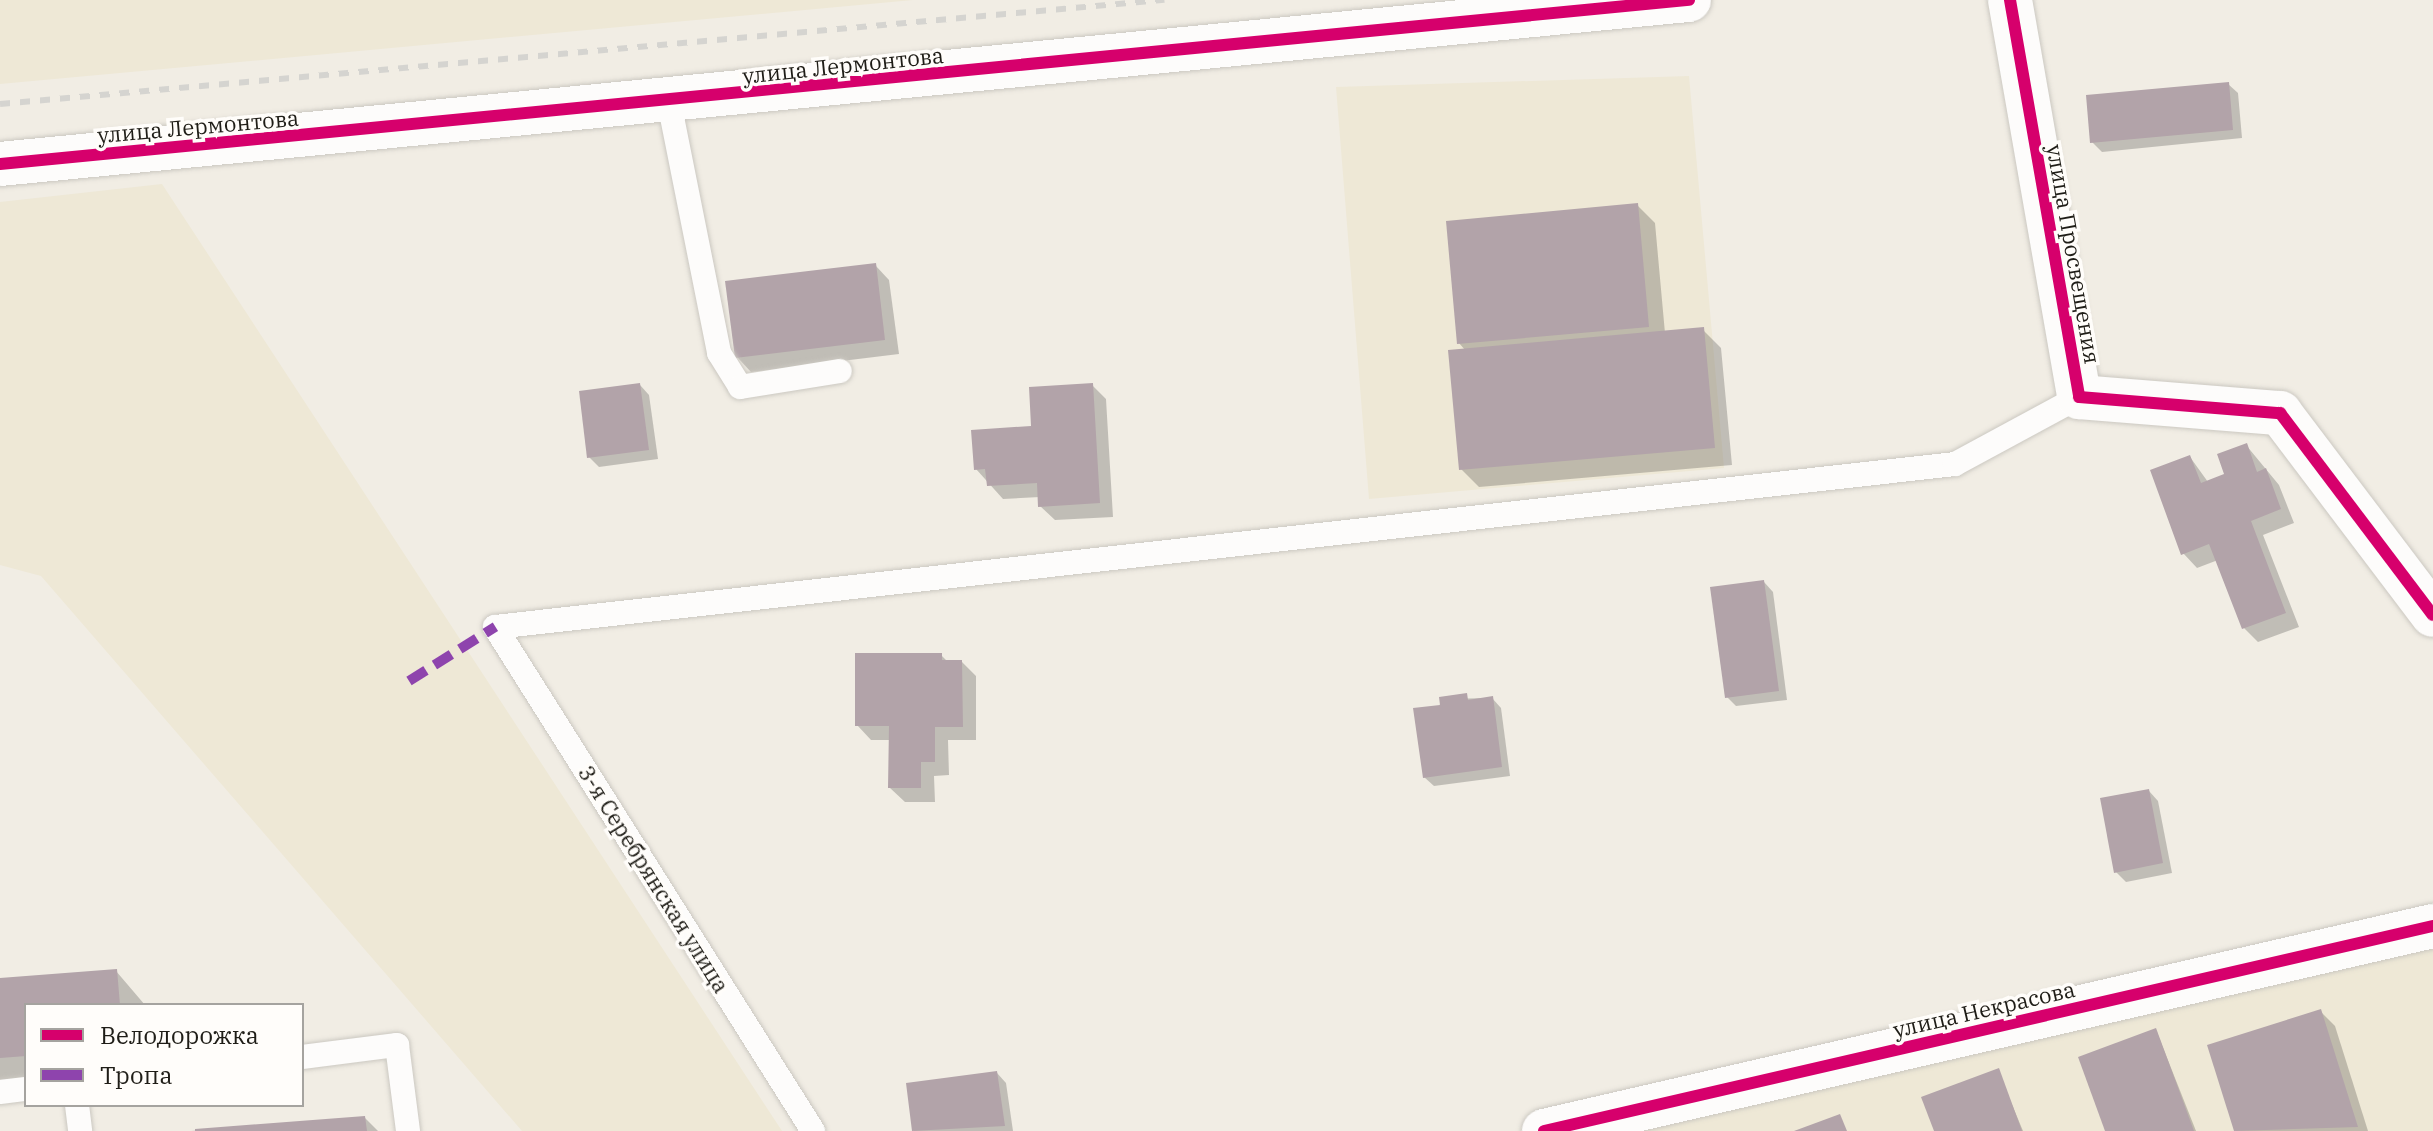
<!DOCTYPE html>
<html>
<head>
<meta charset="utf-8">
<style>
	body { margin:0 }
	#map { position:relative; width:2433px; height:1131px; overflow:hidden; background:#f1ede4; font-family:"IBM Plex Serif",serif }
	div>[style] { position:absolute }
	.built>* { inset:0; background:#eee8d6 }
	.shadow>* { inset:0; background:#0003 }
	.building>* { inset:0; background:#b2a3a9 }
	.roads { filter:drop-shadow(0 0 2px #cbc8c1) drop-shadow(0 0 2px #cbc8c1) }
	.service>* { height:24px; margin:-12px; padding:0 12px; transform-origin:12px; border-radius:12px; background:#fdfcfb }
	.minor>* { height:44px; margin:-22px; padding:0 22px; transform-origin:22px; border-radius:22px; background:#fdfcfb }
	.rail>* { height:6px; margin-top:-3px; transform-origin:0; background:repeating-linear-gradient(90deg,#d5d4d0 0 10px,transparent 0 20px) }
	.quiet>* { height:10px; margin-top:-5px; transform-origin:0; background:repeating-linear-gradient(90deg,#8e44ad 0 20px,transparent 0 30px) }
	.cycleway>* { height:12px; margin:-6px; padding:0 6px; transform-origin:6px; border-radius:6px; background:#d6006c }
	span { translate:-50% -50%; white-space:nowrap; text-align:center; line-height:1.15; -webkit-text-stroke:7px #fffdfa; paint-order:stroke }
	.street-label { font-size:22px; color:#1f1d17 }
	.legend { position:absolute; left:24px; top:1003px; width:280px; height:104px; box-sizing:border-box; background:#fffdfa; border:2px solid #a5a39f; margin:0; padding:10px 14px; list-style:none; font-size:24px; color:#1f1d17 }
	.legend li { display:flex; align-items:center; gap:16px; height:40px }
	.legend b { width:40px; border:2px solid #a5a39f }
</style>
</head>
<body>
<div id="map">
	<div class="built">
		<div style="clip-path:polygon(0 0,913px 0,0 84px)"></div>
		<div style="clip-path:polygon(1689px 76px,1724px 468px,1369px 499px,1336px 87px)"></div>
		<div style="clip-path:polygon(162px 184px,782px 1131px,522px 1131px,41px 576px,0 565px,0 202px)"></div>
		<div style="clip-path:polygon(2433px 942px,2433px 1131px,1644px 1131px)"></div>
	</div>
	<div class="shadow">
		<div style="clip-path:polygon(2228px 84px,2238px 93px,2242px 138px,2102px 152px,2092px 142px)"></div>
		<div style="clip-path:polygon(1637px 205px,1655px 223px,1665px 333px,1703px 330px,1721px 348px,1732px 465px,1479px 487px,1461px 469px,1465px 350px,1459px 343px)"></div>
		<div style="clip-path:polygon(875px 265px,889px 280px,899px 354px,751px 372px,737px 357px)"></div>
		<div style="clip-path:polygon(640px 385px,649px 395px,658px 459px,599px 467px,589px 457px)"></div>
		<div style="clip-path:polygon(1092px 385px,1106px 399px,1113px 517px,1055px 520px,1040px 506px,1040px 497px,1003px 499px,976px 469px)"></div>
		<div style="clip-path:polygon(2246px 445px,2279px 485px,2294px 523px,2263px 535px,2299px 627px,2258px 642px,2244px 628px,2218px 560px,2197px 568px,2183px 553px,2190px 457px,2208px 482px,2226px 475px)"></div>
		<div style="clip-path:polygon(1764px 582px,1773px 592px,1787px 700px,1736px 706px,1727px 697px)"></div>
		<div style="clip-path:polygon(941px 655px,948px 662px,962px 662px,976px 676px,976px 740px,948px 740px,949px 775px,934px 776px,935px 802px,905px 802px,890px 788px,891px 740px,871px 740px,857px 725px)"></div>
		<div style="clip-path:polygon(1492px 698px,1501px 708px,1510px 776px,1434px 786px,1424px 777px,1441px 699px)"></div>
		<div style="clip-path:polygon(2149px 791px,2158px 801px,2172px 873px,2126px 882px,2116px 872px)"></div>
		<div style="clip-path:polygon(116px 971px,145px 1005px,26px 1005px,26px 1085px,0 1087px,0 980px)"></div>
		<div style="clip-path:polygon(2321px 1012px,2335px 1026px,2368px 1131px,2236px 1131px,2210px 1046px)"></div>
		<div style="clip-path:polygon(2156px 1030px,2196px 1131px,2107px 1131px)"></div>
		<div style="clip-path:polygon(1998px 1071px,2023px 1131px,1936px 1131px)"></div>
		<div style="clip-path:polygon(997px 1073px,1006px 1083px,1013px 1131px,914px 1131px,908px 1085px)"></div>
		<div style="clip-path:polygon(365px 1118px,378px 1131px,191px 1131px)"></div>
	</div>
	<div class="building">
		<div style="clip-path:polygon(2229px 82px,2233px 130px,2090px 143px,2086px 95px)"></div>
		<div style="clip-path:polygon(1638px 203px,1649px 327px,1457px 344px,1446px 221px)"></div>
		<div style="clip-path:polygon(876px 263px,885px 340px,735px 358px,725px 281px)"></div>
		<div style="clip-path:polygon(1704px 327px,1715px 448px,1459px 470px,1448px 350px)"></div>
		<div style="clip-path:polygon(640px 383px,649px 450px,587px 458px,579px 391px)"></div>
		<div style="clip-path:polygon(1093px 383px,1100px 503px,1038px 507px,1037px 483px,987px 486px,985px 469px,974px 470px,971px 430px,1031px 426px,1029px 387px)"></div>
		<div style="clip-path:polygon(2247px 443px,2257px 472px,2266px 468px,2281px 509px,2251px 521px,2286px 613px,2242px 629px,2209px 544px,2181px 555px,2150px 470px,2190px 455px,2201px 483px,2224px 474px,2217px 454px)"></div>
		<div style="clip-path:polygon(1764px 580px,1779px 691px,1725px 698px,1710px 587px)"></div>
		<div style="clip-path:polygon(855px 653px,942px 653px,942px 660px,962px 660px,963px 727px,935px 727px,935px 762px,921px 762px,921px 788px,888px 788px,889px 726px,855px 726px)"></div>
		<div style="clip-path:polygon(1467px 693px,1468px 700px,1493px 696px,1502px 767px,1423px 778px,1413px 708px,1440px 705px,1439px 697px)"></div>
		<div style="clip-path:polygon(2149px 789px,2163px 863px,2114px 873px,2100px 798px)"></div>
		<div style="clip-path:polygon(117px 969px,120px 1005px,26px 1005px,26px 1056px,0 1058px,0 978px)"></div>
		<div style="clip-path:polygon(2321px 1009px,2358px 1127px,2234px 1131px,2207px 1045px)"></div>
		<div style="clip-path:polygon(2156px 1028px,2194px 1131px,2105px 1131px,2078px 1057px)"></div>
		<div style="clip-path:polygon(1999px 1068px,2022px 1131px,1934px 1131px,1921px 1097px)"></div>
		<div style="clip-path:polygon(997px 1071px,1005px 1126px,912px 1131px,906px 1083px)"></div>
		<div style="clip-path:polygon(1840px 1114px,1847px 1131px,1794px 1131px)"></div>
		<div style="clip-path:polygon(365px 1116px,367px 1131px,195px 1131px,195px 1129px)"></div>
	</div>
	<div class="roads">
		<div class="service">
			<div style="left:669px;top:102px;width:256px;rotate:78.7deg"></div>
			<div style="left:719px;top:353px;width:40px;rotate:58deg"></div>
			<div style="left:740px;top:387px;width:101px;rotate:-9.1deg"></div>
			<div style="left:302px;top:1057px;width:96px;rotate:-7.2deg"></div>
			<div style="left:397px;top:1045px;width:87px;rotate:82.7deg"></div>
			<div style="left:0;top:1092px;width:26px;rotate:-7deg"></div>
			<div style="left:77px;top:1105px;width:26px;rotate:83deg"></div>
			<div style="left:813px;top:1131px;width:596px;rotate:-122.25deg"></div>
			<div style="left:495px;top:627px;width:1469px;rotate:-6.37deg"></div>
			<div style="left:1955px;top:464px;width:141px;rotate:-28.4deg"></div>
		</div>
		<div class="minor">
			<div style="left:2010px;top:0;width:403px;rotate:80.1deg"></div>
			<div style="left:2079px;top:397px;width:202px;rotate:4.6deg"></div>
			<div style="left:2280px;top:413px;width:253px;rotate:52.9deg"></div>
			<div style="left:0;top:164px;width:1697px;rotate:-5.55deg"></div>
			<div style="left:1544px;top:1131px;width:912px;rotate:-12.99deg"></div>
		</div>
	</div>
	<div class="rail">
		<div style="left:0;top:104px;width:1169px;rotate:-5.11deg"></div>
	</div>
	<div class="quiet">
		<div style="left:409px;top:681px;width:102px;rotate:-32.1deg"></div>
	</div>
	<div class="cycleway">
		<div style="left:2010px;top:0;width:403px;rotate:80.1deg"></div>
		<div style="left:2079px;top:397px;width:202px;rotate:4.6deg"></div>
		<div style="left:2280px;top:413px;width:253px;rotate:52.9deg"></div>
		<div style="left:0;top:164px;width:1697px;rotate:-5.55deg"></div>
		<div style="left:1544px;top:1131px;width:912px;rotate:-12.99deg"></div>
	</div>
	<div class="street-label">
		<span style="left:843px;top:65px;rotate:-6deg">улица Лермонтова</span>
		<span style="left:198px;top:126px;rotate:-5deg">улица Лермонтова</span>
		<span style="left:2074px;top:254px;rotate:80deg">улица Просвещения</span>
		<span style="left:654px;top:879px;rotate:58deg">3-я Серебрянская улица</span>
		<span style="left:1984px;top:1009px;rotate:-13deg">улица Некрасова</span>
	</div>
	<ul class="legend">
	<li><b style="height:10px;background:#d6006c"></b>Велодорожка</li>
	<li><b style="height:10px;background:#8e44ad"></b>Тропа</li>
	</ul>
</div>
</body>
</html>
